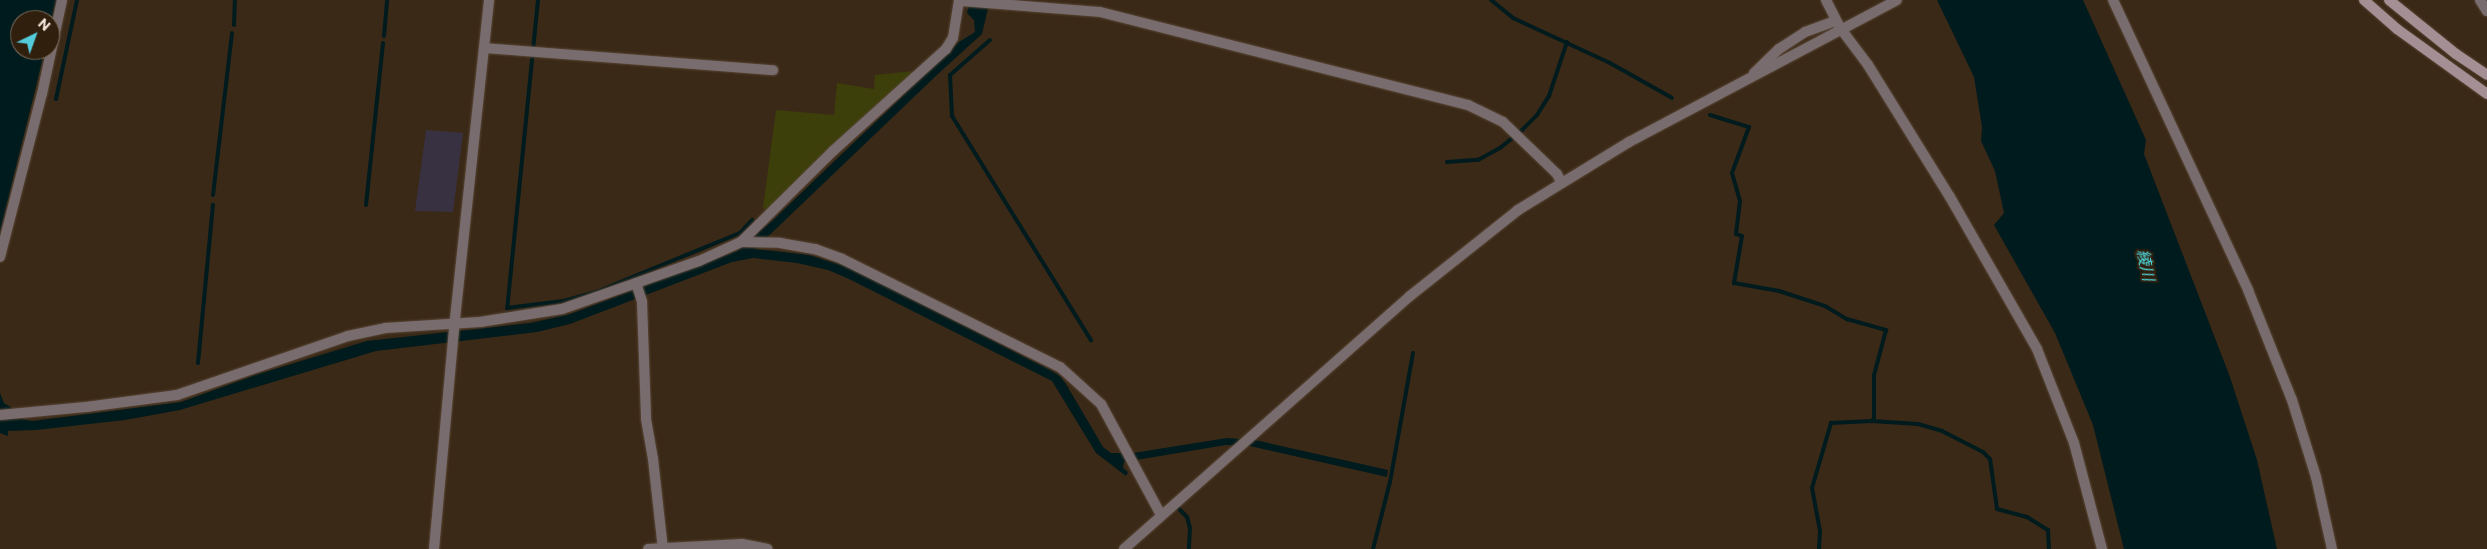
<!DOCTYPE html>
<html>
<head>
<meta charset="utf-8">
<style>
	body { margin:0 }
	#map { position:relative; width:2487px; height:549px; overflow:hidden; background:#3b2917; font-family:Commissioner,"Noto Sans JP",sans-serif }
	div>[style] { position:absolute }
	.commercial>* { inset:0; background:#383141 }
	.green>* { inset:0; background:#3c3f09 }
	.water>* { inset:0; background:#001b1d }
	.stream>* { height:4px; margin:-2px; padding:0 2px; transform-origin:2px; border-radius:2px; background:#001b1d }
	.roads { filter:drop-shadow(0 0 1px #584736) drop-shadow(0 0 1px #584736) }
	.minor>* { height:10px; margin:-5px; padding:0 5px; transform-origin:5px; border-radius:5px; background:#796c6f }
	.tertiary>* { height:10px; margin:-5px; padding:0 5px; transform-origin:5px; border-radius:5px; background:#796c6f }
	.secondary>* { height:10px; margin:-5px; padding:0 5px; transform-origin:5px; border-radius:5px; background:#a48f94 }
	span { translate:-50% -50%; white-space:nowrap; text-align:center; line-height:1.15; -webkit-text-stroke:4px #301f0d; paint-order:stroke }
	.water-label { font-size:16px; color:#4de1e9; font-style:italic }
	.north { position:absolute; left:10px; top:10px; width:50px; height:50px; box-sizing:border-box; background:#301f0d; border:1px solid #7e6f5f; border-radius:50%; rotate:42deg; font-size:14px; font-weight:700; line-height:20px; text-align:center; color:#f2e6db }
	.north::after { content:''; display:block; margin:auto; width:18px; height:22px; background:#53cbdb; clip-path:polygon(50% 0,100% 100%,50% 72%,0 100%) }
</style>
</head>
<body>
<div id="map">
	<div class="commercial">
		<div style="clip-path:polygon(426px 130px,463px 133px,453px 212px,415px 211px)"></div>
	</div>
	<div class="green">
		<div style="clip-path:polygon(914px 71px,767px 210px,763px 208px,776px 110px,834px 115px,837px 83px,874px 89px,875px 75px)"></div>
	</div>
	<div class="water">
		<div style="clip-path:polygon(0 0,56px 0,50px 28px,50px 20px,20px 20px,20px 50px,45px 50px,0 232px)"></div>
		<div style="clip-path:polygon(970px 0,990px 0,982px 34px,939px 73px,755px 249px,810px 255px,853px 269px,1050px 370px,1060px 376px,1066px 384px,1103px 447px,1111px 453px,1133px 453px,1227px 438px,1255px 440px,1388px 470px,1387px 477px,1250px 446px,1226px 445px,1124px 462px,1123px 468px,1128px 472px,1126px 476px,1096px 453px,1052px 381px,849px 279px,828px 270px,797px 263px,753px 258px,732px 262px,570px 324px,537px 332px,376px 351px,180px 410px,125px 420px,36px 430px,8px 431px,8px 436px,0 433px,0 393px,4px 403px,12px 408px,20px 419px,33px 421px,181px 402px,255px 375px,367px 341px,531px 323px,570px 314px,737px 251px,772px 221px,959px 42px,975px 32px,974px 20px,967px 13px)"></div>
		<div style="clip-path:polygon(1937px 0,2083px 0,2146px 140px,2144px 154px,2230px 377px,2257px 460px,2277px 549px,2124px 549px,2093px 425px,2055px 333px,1994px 225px,2004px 213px,1995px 171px,1981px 141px,1982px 127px,1974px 77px)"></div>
	</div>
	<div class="stream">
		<div style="left:538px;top:0;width:310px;rotate:95.7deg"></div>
		<div style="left:507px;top:308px;width:57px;rotate:-7deg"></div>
		<div style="left:564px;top:301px;width:33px;rotate:-16deg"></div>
		<div style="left:596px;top:292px;width:156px;rotate:-22.3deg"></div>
		<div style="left:740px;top:233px;width:18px;rotate:-47deg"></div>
		<div style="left:1491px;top:0;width:28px;rotate:39deg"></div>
		<div style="left:1513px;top:18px;width:107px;rotate:24.9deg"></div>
		<div style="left:1610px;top:63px;width:71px;rotate:29.4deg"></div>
		<div style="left:234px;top:25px;width:25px;rotate:-88deg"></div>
		<div style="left:384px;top:36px;width:36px;rotate:-85deg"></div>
		<div style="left:990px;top:40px;width:53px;rotate:138.8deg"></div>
		<div style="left:950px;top:75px;width:41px;rotate:87.2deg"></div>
		<div style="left:952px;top:116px;width:264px;rotate:58.2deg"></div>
		<div style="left:56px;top:99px;width:101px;rotate:-78deg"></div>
		<div style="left:1710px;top:115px;width:41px;rotate:17.1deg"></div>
		<div style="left:1749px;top:127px;width:49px;rotate:110.3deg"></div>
		<div style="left:1732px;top:173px;width:29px;rotate:74deg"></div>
		<div style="left:1740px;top:201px;width:33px;rotate:97deg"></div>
		<div style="left:1736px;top:234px;width:6px;rotate:18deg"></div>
		<div style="left:1742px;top:236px;width:48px;rotate:99.7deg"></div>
		<div style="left:1734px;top:283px;width:46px;rotate:10.1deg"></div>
		<div style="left:1779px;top:291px;width:48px;rotate:18.1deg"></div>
		<div style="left:1825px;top:306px;width:26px;rotate:31deg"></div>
		<div style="left:1847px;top:319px;width:41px;rotate:15.8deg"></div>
		<div style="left:1886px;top:330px;width:47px;rotate:104.9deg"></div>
		<div style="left:1874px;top:375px;width:43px;rotate:90deg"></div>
		<div style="left:1874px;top:418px;width:4px;rotate:124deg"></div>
		<div style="left:1447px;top:162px;width:31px;rotate:-4deg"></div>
		<div style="left:1478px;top:160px;width:25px;rotate:-29deg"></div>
		<div style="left:1500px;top:148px;width:28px;rotate:-39deg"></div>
		<div style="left:1522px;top:130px;width:21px;rotate:-45deg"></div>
		<div style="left:1537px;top:115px;width:22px;rotate:-58deg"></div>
		<div style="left:1549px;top:96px;width:57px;rotate:-71.6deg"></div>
		<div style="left:213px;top:195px;width:163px;rotate:-83.3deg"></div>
		<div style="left:366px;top:205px;width:163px;rotate:-84deg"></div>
		<div style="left:198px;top:363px;width:159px;rotate:-84.6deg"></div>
		<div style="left:1179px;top:509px;width:11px;rotate:45deg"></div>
		<div style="left:1187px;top:517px;width:11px;rotate:75deg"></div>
		<div style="left:1190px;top:528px;width:21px;rotate:93deg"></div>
		<div style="left:1373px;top:549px;width:69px;rotate:-75.8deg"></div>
		<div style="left:1390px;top:482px;width:131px;rotate:-79.9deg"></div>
		<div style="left:1819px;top:549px;width:18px;rotate:-87deg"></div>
		<div style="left:1820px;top:531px;width:44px;rotate:-100.5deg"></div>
		<div style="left:1812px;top:488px;width:68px;rotate:-73.7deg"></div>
		<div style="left:1831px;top:423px;width:41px;rotate:-2.8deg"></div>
		<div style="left:1872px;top:421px;width:46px;rotate:3.7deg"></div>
		<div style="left:1918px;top:424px;width:25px;rotate:16deg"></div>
		<div style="left:1942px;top:431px;width:46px;rotate:27.1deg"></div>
		<div style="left:1983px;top:452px;width:10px;rotate:45deg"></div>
		<div style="left:1990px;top:459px;width:50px;rotate:82deg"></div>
		<div style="left:1997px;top:509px;width:31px;rotate:15deg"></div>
		<div style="left:2027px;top:517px;width:25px;rotate:32deg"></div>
		<div style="left:2048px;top:530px;width:19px;rotate:87deg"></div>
	</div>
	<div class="roads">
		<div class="minor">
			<div style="left:1826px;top:0;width:33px;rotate:63deg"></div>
			<div style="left:1841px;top:29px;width:45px;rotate:53.1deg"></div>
			<div style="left:1868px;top:65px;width:155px;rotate:58.2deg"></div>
			<div style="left:1950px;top:197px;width:175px;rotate:60.2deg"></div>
			<div style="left:2037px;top:349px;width:101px;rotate:68.5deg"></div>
			<div style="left:2074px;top:443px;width:110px;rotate:75.2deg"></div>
			<div style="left:2113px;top:0;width:320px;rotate:65deg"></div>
			<div style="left:2248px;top:290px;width:118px;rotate:68.2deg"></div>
			<div style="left:2292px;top:400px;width:81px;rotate:72.7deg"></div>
			<div style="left:2316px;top:477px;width:74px;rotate:77.5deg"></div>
			<div style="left:2480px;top:0;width:13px;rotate:58deg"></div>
			<div style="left:960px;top:1px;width:140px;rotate:4.5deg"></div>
			<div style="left:1100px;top:12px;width:380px;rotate:14.2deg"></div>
			<div style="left:1468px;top:105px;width:39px;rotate:26deg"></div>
			<div style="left:1503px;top:122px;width:75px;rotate:43.9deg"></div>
			<div style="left:1557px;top:174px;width:9px;rotate:63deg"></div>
			<div style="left:484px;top:48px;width:290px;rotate:4.4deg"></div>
			<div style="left:1754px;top:73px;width:35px;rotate:-44deg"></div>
			<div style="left:1779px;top:49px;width:31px;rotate:-33deg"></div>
			<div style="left:1805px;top:32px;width:33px;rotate:-20deg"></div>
			<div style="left:741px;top:242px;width:39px;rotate:1deg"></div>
			<div style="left:780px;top:243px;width:36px;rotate:10deg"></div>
			<div style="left:815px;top:249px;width:29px;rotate:20deg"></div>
			<div style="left:842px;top:259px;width:243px;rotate:26.4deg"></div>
			<div style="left:1060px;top:367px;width:55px;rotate:42.1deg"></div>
			<div style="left:1101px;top:404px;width:126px;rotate:61.6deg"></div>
			<div style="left:0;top:257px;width:168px;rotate:-75.6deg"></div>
			<div style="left:42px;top:94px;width:96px;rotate:-78deg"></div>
			<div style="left:636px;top:283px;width:20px;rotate:72deg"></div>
			<div style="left:642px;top:302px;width:117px;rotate:88deg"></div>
			<div style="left:646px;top:419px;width:41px;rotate:80.1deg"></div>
			<div style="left:653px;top:459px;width:91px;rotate:83.7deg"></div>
			<div style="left:0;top:415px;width:86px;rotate:-5.3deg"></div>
			<div style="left:86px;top:407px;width:92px;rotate:-7.5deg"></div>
			<div style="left:177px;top:395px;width:181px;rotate:-19deg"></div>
			<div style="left:348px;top:336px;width:38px;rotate:-12deg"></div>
			<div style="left:385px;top:328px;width:95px;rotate:-3.6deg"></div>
			<div style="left:480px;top:322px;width:83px;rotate:-9deg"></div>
			<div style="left:562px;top:309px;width:145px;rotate:-19.3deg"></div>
			<div style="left:699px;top:261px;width:46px;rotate:-24.3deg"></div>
			<div style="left:741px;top:242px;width:129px;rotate:-44.7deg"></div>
			<div style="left:833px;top:151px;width:152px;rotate:-42.1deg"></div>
			<div style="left:946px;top:49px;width:13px;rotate:-58deg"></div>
			<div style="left:953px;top:38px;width:38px;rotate:-81deg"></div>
			<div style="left:648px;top:549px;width:94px;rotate:-3deg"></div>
			<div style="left:742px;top:544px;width:26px;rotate:11deg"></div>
			<div style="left:1124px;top:549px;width:382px;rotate:-41.5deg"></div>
			<div style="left:1410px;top:296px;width:138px;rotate:-38.5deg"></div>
			<div style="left:1518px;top:210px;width:130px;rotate:-31.5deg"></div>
			<div style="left:1629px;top:142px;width:303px;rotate:-27.9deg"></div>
		</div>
		<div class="tertiary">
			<div style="left:434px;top:549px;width:222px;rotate:-84.8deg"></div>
			<div style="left:454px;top:328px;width:330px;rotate:-83.9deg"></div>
		</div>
		<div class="secondary">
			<div style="left:2364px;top:0;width:44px;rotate:41.3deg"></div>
			<div style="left:2397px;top:29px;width:111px;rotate:35.8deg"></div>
			<div style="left:2389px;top:0;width:86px;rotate:38.9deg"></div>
			<div style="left:2456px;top:54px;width:37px;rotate:34deg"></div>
		</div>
	</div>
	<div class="water-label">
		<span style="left:2146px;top:265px;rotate:78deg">綾川</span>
	</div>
	<div class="north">N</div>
</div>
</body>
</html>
